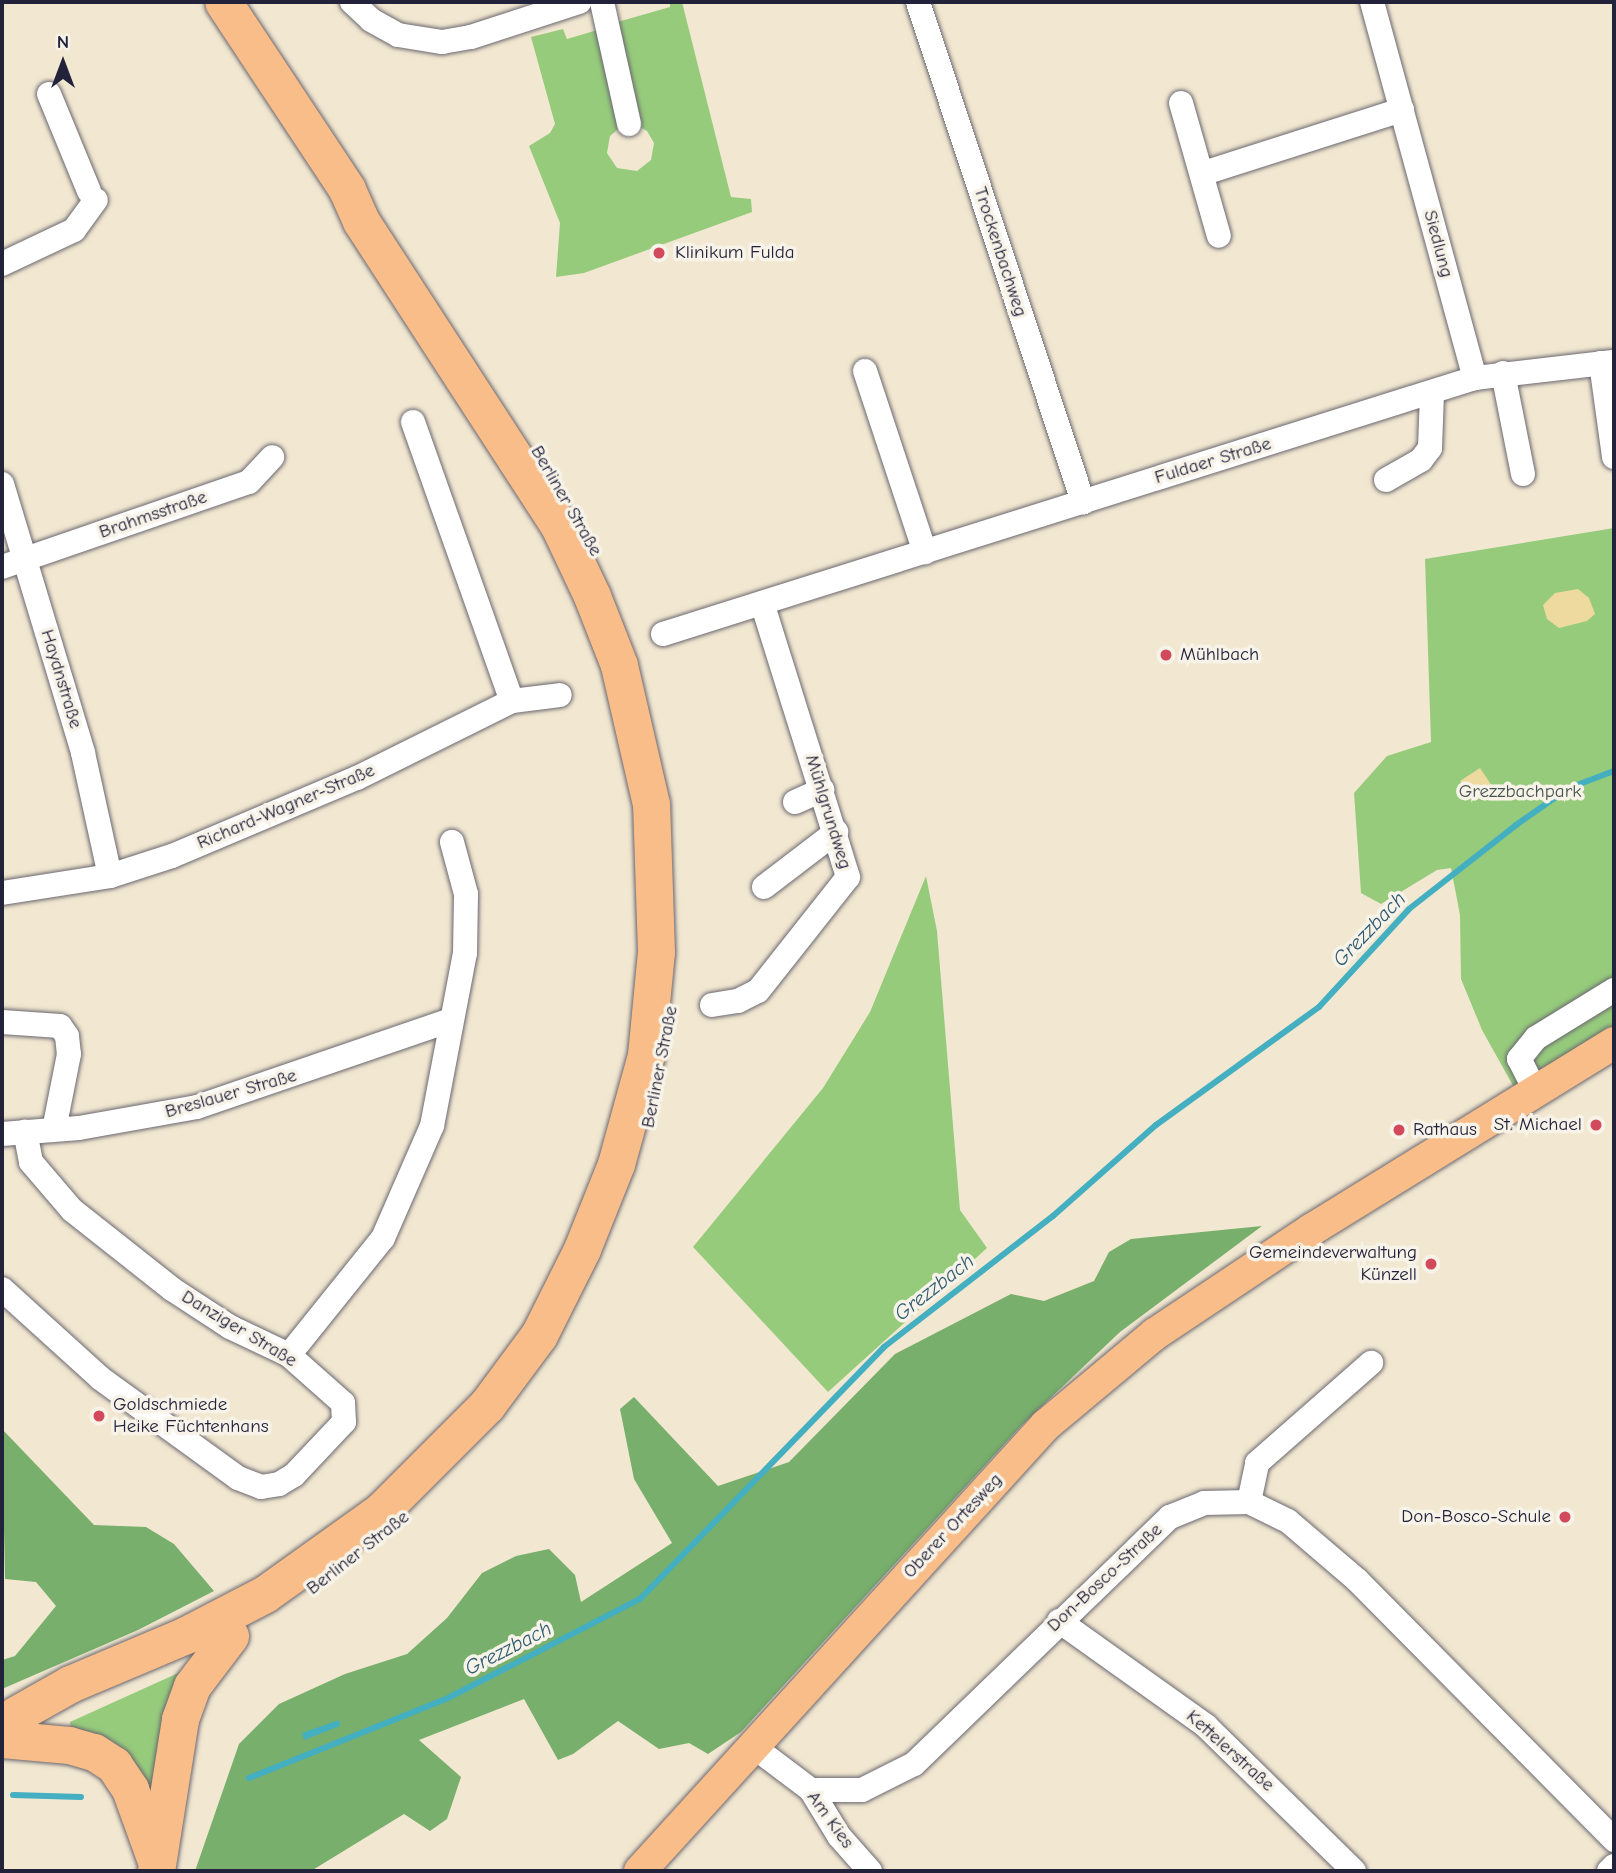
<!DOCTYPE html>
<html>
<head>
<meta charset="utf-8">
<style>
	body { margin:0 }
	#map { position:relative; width:1616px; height:1873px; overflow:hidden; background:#f2e8d1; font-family:"Comic Neue",sans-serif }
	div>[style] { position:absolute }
	.green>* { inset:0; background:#96cb7c }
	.forest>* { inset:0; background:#78af6c }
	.sand>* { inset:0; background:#eeda9e }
	.water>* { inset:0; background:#43afc1 }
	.stream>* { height:6px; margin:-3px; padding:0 3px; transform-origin:3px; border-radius:3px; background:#43afc1 }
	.roads { filter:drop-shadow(0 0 2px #6b6770) drop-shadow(0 0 2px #6b6770) }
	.minor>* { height:24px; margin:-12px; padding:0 12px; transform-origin:12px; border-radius:12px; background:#fff }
	.major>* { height:32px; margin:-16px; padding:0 16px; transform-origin:16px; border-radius:16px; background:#f8bd88 }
	.highway>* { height:37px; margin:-18.5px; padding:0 18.5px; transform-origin:18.5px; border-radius:18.5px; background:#f8bd88 }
	.dots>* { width:19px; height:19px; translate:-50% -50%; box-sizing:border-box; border:4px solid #f7f3e8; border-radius:50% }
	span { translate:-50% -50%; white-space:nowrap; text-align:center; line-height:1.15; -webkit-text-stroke:7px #f7f3e8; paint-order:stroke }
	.street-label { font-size:19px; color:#22223b }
	.poi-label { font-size:19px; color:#22223b }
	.left { translate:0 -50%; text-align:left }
	.right { translate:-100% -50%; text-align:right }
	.park-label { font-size:19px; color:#45554e }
	.water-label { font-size:21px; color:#2f5a71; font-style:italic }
	.frame { position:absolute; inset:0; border:4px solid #22223b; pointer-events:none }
	.north { position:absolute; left:28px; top:28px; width:70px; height:70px; -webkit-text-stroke:5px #f7f3e8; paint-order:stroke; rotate:0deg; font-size:19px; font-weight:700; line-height:28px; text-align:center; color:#22223b }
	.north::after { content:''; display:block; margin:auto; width:24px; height:32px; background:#22223b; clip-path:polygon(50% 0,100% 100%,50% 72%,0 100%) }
</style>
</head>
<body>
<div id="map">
	<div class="green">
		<div style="clip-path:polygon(670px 2px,682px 2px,731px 197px,751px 199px,752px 212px,584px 273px,556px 277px,560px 223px,529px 146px,550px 133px,555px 124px,531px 37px,563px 29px,567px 39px,604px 28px,623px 125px,610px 136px,607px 153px,617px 168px,637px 171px,651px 160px,654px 143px,647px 131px,634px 124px,614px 23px,670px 7px)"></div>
		<div style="clip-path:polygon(1614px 528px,1614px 1043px,1520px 1098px,1482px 1030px,1461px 979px,1460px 915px,1451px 868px,1437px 870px,1381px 904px,1361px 893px,1354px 793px,1387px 756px,1431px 742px,1425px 559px)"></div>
		<div style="clip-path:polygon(926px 876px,937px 931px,960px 1210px,987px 1248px,828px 1392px,693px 1247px,823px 1088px,870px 1012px)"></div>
		<div style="clip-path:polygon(187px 1669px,155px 1810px,71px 1729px,70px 1722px)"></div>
	</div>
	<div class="forest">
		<div style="clip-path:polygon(1262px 1226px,1120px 1332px,1022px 1425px,741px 1732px,708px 1754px,689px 1743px,659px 1749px,618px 1721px,573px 1754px,558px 1760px,524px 1699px,419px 1740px,461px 1777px,447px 1819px,430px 1831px,404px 1814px,311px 1871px,195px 1871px,239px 1744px,279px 1704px,345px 1674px,407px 1654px,447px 1618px,482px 1573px,516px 1556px,549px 1549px,575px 1575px,581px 1602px,672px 1543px,634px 1479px,620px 1409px,634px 1397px,718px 1486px,789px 1462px,895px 1354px,1011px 1294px,1044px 1301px,1094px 1281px,1109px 1252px,1131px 1239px)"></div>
		<div style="clip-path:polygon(2px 1429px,94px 1525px,146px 1527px,174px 1544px,214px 1591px,138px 1630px,2px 1689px,2px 1660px,15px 1656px,56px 1606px,36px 1582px,5px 1579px)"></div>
	</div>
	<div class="sand">
		<div style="clip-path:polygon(1578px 589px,1589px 598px,1595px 614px,1587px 621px,1559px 628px,1547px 619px,1543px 605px,1555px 593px)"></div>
		<div style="clip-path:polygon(1480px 768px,1494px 789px,1475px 801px,1460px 781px)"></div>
	</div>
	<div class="water">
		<div style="clip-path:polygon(339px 1720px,340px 1726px,304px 1740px,302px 1733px)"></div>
	</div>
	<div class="stream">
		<div style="left:249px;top:1778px;width:214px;rotate:-21.9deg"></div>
		<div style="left:448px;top:1698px;width:216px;rotate:-27.3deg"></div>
		<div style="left:640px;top:1599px;width:351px;rotate:-45.9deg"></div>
		<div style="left:884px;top:1347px;width:214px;rotate:-37.8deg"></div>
		<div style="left:1053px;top:1216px;width:137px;rotate:-41.5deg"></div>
		<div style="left:1156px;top:1125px;width:201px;rotate:-35.9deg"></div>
		<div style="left:1319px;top:1007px;width:133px;rotate:-47.4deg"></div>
		<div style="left:1409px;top:909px;width:136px;rotate:-38.1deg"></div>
		<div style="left:1516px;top:825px;width:65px;rotate:-34.9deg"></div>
		<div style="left:1569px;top:788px;width:48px;rotate:-20.7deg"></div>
		<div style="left:13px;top:1795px;width:68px;rotate:1.7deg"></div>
	</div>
	<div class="roads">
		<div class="minor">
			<div style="left:352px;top:2px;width:26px;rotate:43deg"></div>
			<div style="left:371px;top:20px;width:31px;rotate:29deg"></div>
			<div style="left:398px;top:35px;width:45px;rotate:9deg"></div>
			<div style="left:442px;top:42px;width:29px;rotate:-10deg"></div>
			<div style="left:471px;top:37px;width:114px;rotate:-18deg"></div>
			<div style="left:602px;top:2px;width:125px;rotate:77.5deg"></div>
			<div style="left:918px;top:2px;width:527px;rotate:71.74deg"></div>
			<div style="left:1372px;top:2px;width:390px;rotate:74.7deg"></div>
			<div style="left:49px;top:94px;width:105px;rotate:67.6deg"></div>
			<div style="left:1181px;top:103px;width:138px;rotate:74.1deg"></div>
			<div style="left:1204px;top:173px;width:208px;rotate:-17.7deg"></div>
			<div style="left:2px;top:264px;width:80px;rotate:-25.3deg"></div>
			<div style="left:74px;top:230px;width:37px;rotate:-54deg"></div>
			<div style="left:1601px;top:363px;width:95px;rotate:82.1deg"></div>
			<div style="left:865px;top:371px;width:191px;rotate:71.7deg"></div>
			<div style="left:1503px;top:373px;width:103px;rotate:78.8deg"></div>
			<div style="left:413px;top:422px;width:296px;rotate:70.5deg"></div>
			<div style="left:1386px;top:480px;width:40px;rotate:-29.7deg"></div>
			<div style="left:1421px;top:460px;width:15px;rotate:-53deg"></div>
			<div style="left:1430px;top:448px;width:55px;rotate:-87.9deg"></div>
			<div style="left:2px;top:484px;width:281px;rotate:73.2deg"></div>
			<div style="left:83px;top:753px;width:126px;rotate:77.6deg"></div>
			<div style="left:2px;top:567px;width:261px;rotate:-19deg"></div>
			<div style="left:249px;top:482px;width:34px;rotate:-47deg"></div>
			<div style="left:663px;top:634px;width:851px;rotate:-17.5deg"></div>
			<div style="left:1475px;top:378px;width:140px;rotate:-6.6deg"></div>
			<div style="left:795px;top:802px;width:30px;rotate:-24deg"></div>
			<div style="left:764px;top:887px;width:91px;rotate:-37.4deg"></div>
			<div style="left:2px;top:893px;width:109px;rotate:-8.9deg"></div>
			<div style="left:110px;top:876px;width:65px;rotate:-17.9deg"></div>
			<div style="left:172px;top:856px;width:201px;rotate:-22.9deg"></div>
			<div style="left:357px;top:778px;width:173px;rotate:-26.4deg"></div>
			<div style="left:512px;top:701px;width:48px;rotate:-7.1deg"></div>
			<div style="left:712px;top:1005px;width:26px;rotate:-9deg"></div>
			<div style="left:738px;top:1001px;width:22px;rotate:-27deg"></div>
			<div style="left:758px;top:991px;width:145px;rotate:-51.7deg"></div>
			<div style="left:848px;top:877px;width:287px;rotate:-107.4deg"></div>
			<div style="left:2px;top:1022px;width:58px;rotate:3.9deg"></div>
			<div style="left:60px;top:1026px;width:12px;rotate:55deg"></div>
			<div style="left:67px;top:1036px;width:18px;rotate:84deg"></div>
			<div style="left:69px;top:1054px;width:77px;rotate:101.2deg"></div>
			<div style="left:1535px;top:1090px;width:35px;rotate:-117deg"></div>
			<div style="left:1519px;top:1059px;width:27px;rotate:-51deg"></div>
			<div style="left:1536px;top:1038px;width:92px;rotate:-31.6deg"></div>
			<div style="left:2px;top:1134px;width:77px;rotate:-4.5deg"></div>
			<div style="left:79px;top:1128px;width:120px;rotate:-10.1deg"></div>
			<div style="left:197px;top:1107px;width:268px;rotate:-18.9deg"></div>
			<div style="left:2px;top:1289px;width:132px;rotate:42.2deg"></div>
			<div style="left:100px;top:1378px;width:170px;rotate:35.9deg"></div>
			<div style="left:238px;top:1478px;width:25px;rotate:21deg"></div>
			<div style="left:261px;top:1487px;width:18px;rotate:-9deg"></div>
			<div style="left:279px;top:1484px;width:17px;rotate:-31deg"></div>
			<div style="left:294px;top:1475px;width:73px;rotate:-46.7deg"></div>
			<div style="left:344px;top:1422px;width:19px;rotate:-93deg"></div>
			<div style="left:343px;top:1403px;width:72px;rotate:-138.4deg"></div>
			<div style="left:289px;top:1355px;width:65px;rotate:-154.6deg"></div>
			<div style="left:230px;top:1327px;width:69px;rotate:-146.8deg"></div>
			<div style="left:172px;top:1289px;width:127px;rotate:-141.7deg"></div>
			<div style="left:72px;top:1210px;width:63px;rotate:-130.5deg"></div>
			<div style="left:31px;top:1162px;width:31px;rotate:-101deg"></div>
			<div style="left:289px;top:1355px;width:150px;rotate:-51.2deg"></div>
			<div style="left:383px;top:1238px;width:122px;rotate:-66.4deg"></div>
			<div style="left:432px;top:1126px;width:176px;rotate:-79.2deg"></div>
			<div style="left:465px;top:953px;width:59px;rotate:-89deg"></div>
			<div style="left:466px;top:894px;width:54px;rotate:-105.1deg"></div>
			<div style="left:1249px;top:1502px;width:40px;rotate:-78deg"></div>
			<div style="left:1257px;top:1463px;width:152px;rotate:-41.3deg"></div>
			<div style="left:1059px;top:1621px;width:181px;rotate:35.5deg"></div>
			<div style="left:1206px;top:1726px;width:207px;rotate:44.4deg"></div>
			<div style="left:754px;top:1747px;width:71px;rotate:37deg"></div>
			<div style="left:811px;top:1790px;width:54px;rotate:58.7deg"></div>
			<div style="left:839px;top:1836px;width:47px;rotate:48.5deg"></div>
			<div style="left:811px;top:1790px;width:51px"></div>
			<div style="left:862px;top:1790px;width:58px;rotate:-26.6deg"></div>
			<div style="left:914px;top:1764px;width:356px;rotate:-44deg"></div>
			<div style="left:1170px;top:1517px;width:37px;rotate:-22deg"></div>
			<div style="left:1204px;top:1503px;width:45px;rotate:-1.3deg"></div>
			<div style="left:1249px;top:1502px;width:43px;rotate:26deg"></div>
			<div style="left:1288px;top:1521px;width:91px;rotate:40.5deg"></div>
			<div style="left:1357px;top:1580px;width:366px;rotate:45.3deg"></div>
			<div style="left:1609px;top:1871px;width:7px;rotate:-45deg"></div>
		</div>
		<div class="major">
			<div style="left:640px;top:1871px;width:603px;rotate:-47.69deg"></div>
			<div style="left:1046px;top:1425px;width:142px;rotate:-39.9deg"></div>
			<div style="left:1155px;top:1334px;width:187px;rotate:-33.7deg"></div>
			<div style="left:1311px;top:1230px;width:356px;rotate:-31.7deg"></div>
		</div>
		<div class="highway">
			<div style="left:15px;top:1715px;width:63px;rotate:-29.4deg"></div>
			<div style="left:70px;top:1684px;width:126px;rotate:-22.9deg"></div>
			<div style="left:186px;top:1635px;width:89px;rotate:-27.4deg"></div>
			<div style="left:265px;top:1594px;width:143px;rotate:-35.6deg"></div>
			<div style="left:381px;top:1511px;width:150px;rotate:-45deg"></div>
			<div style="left:487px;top:1405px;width:87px;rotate:-53.4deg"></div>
			<div style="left:539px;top:1335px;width:96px;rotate:-63.4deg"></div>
			<div style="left:582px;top:1249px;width:92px;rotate:-68.2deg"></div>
			<div style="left:616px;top:1164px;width:113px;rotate:-74.6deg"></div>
			<div style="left:646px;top:1055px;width:103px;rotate:-84.5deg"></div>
			<div style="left:656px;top:952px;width:148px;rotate:-91.9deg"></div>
			<div style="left:651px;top:804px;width:143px;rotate:-103deg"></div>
			<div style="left:619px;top:665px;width:74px;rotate:-111.4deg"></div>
			<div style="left:592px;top:596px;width:77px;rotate:-115.2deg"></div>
			<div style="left:559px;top:526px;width:364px;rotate:-123deg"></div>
			<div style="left:361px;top:221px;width:35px;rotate:-114deg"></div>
			<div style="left:347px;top:189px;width:224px;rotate:-123.5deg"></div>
			<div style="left:2px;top:1739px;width:67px;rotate:5.1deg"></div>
			<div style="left:69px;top:1745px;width:26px;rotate:16deg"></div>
			<div style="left:94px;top:1752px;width:24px;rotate:33deg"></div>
			<div style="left:114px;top:1765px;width:29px;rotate:56deg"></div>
			<div style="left:130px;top:1789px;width:73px;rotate:70.1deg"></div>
			<div style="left:156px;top:1871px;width:154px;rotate:-81deg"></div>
			<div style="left:180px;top:1719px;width:35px;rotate:-70deg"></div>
			<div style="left:192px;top:1686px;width:63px;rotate:-52.8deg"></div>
		</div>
	</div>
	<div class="dots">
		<div style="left:659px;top:253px;background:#d1495b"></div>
		<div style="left:1166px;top:655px;background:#d1495b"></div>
		<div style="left:1596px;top:1125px;background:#d1495b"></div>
		<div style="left:1399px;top:1130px;background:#d1495b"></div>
		<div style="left:1431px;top:1264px;background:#d1495b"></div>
		<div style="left:99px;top:1416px;background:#d1495b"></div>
		<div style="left:1565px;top:1517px;background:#d1495b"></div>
	</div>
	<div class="street-label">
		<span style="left:1438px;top:244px;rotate:75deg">Siedlung</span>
		<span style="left:1000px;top:252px;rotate:72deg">Trockenbachweg</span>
		<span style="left:1213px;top:461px;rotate:-17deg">Fuldaer Straße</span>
		<span style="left:566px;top:501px;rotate:60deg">Berliner Straße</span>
		<span style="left:153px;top:515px;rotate:-19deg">Brahmsstraße</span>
		<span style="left:61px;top:679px;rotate:73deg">Haydnstraße</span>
		<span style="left:286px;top:807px;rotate:-23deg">Richard-Wagner-Straße</span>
		<span style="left:828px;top:812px;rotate:73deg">Mühlgrundweg</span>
		<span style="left:660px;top:1067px;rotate:-79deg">Berliner Straße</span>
		<span style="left:231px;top:1094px;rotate:-16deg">Breslauer Straße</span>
		<span style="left:239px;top:1329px;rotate:31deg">Danziger Straße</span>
		<span style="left:953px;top:1526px;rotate:-47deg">Oberer Ortesweg</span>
		<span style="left:358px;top:1553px;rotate:-38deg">Berliner Straße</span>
		<span style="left:1105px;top:1578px;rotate:-43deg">Don-Bosco-Straße</span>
		<span style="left:1230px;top:1751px;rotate:42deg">Kettelerstraße</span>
		<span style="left:830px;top:1820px;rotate:54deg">Am Kies</span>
	</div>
	<div class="poi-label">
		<span class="left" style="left:675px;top:253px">Klinikum Fulda</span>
		<span class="left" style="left:1180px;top:655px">Mühlbach</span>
		<span class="right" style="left:1582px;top:1125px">St. Michael</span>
		<span class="left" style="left:1413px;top:1130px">Rathaus</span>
		<span class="right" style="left:1417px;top:1264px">Gemeindeverwaltung<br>Künzell</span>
		<span class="left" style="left:113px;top:1416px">Goldschmiede<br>Heike Füchtenhans</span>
		<span class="right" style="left:1551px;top:1517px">Don-Bosco-Schule</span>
	</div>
	<div class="park-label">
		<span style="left:1520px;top:792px">Grezzbachpark</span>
	</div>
	<div class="water-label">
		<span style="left:1369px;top:929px;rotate:-46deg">Grezzbach</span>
		<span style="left:934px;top:1287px;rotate:-38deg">Grezzbach</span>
		<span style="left:508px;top:1648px;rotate:-27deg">Grezzbach</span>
	</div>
	<div class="frame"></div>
	<div class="north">N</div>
</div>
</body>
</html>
